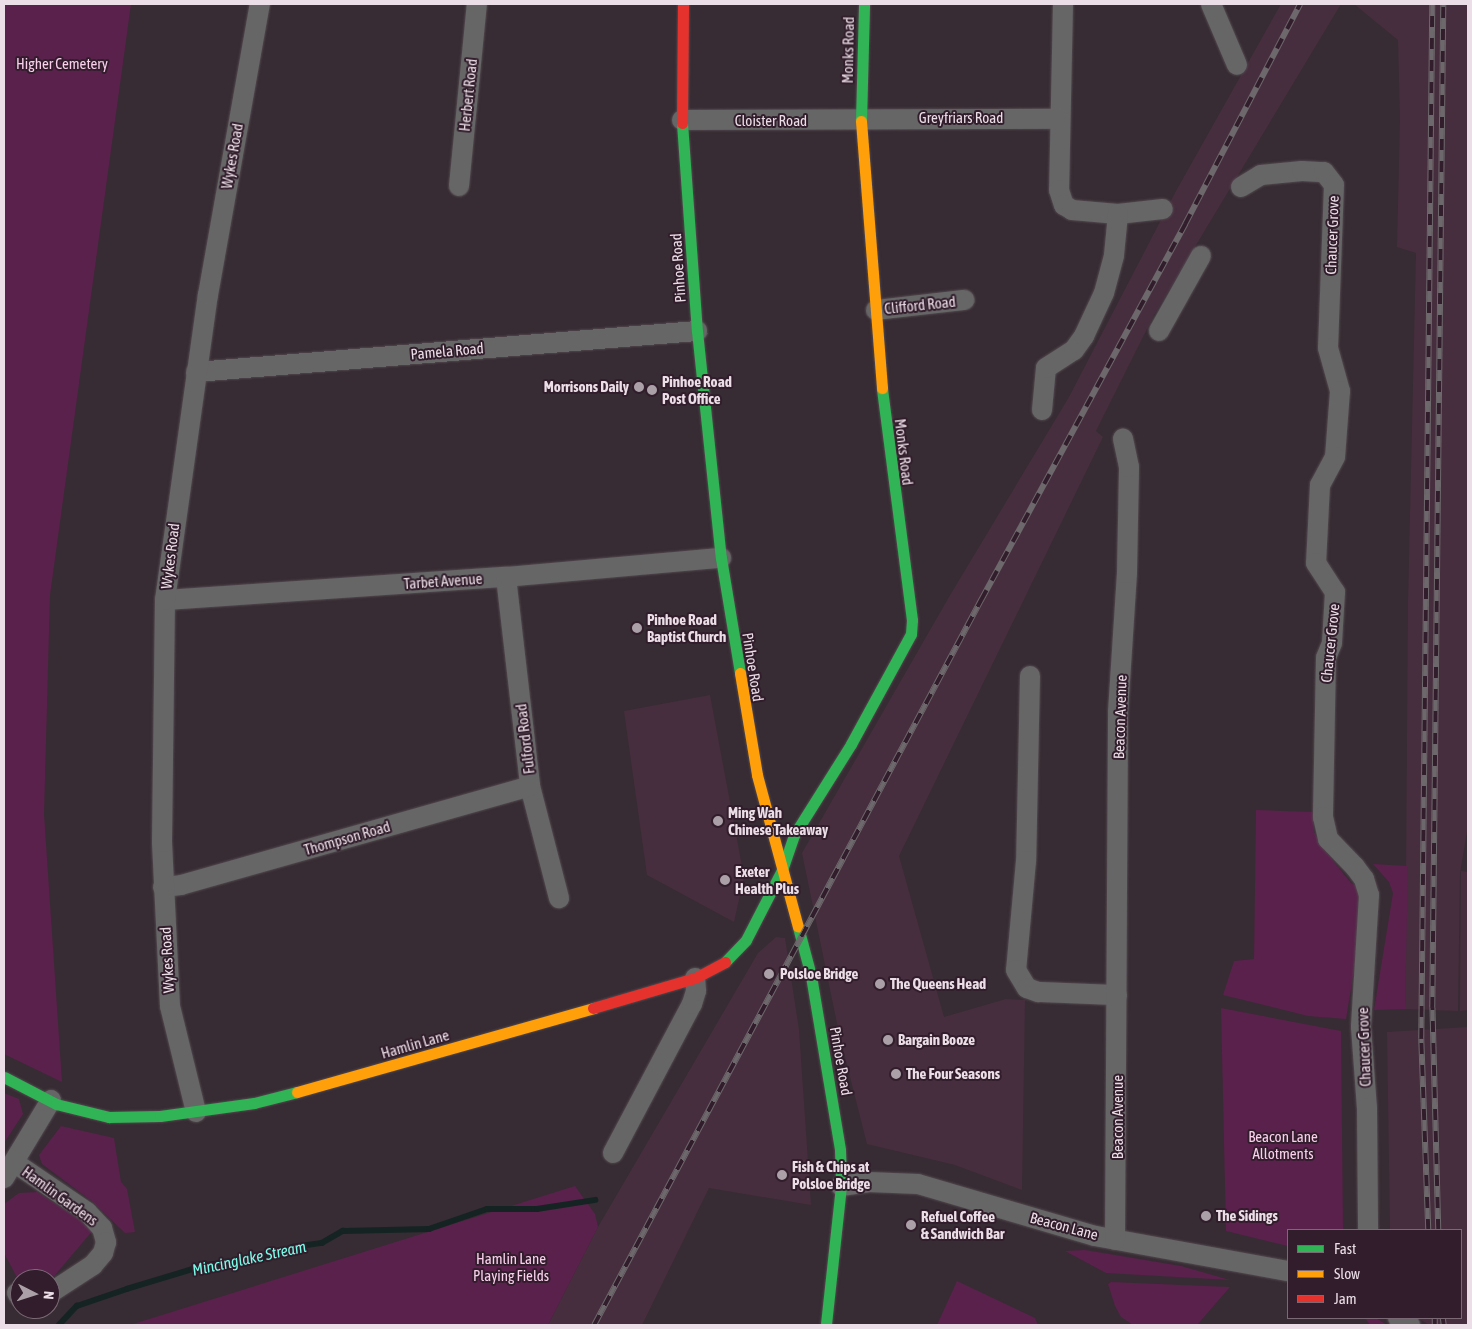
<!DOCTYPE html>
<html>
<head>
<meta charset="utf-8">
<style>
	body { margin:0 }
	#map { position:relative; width:1472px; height:1329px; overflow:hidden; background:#372c33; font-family:"Asap Condensed",sans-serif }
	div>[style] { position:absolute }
	.built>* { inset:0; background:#462e3e }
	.green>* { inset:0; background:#5a214c }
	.stream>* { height:5.5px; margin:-2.75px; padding:0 2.75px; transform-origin:2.75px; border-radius:2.75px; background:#152422 }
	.roads { filter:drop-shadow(0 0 1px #53494f) drop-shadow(0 0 1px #53494f) }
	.street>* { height:20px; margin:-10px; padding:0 10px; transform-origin:10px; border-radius:10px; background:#666667 }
	.fast>* { height:11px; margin:-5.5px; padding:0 5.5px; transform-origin:5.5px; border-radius:5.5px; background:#30b455 }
	.slow>* { height:11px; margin:-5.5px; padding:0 5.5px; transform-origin:5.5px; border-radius:5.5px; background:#ff9f0a }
	.jam>* { height:11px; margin:-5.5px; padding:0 5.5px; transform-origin:5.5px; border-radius:5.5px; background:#e5322d }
	.rail>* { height:5.5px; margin-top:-2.75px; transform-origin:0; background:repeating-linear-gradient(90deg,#311d2b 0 11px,#6d686b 0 22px); box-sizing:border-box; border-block:1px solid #6d686b }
	.dots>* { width:14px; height:14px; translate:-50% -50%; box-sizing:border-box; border:2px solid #311d2b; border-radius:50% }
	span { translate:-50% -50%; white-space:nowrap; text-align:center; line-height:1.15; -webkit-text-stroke:4px #311d2b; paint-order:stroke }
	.street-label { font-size:15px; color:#ebdee7 }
	.park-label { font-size:15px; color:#fad0ed }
	.poi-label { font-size:15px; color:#ebdee7; font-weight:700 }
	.left { translate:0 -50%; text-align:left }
	.right { translate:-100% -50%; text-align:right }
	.water-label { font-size:16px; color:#7bfce8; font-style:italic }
	.frame { position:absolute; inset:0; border:5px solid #ebdee7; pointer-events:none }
	.legend { position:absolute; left:1287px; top:1229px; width:175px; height:90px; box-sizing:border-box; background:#311d2b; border:1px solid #7b6a76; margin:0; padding:6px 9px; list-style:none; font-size:15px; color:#ebdee7 }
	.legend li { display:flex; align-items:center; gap:10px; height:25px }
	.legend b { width:25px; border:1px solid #7b6a76 }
	.north { position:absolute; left:10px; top:1269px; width:50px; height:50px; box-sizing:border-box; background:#311d2b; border:1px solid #7b6a76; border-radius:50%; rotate:95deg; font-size:14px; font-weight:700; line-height:20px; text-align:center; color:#ebdee7 }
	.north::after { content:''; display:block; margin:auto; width:18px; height:22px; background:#aca0a8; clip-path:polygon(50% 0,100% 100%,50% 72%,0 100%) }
</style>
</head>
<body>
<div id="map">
	<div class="built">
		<div style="clip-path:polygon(1281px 4px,1341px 4px,1154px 315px,1096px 431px,1103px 437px,899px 856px,944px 1017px,1006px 999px,1025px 1000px,1022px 1190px,955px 1165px,867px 1144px,839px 1033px,802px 853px,949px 597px,1069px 397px,1176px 191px)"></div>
		<div style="clip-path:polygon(1354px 4px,1468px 4px,1468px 826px,1460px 873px,1458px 1011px,1405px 1009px,1408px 602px,1416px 253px,1397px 247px,1400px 119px,1398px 40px)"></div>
		<div style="clip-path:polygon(710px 695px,744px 877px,734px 922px,647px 875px,624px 711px)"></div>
		<div style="clip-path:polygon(1461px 871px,1468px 872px,1468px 1010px,1460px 1011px)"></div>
		<div style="clip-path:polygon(776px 937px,785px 938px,799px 1030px,811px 1205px,709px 1188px,642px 1325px,548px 1325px,598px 1227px,758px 953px)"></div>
		<div style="clip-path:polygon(1468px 1027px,1468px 1325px,1429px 1325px,1418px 1318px,1461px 1318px,1461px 1230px,1390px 1230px,1387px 1032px)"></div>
	</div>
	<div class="green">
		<div style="clip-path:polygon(4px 4px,131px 4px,50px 595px,44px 814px,62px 1082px,4px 1054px)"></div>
		<div style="clip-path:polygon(1256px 810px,1313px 812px,1314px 832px,1322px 847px,1351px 883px,1360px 888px,1364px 909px,1346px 1019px,1308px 1016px,1223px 995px,1234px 961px,1254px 959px)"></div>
		<div style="clip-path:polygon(1373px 864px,1408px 866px,1405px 1009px,1374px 1010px,1393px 893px,1389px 882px)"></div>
		<div style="clip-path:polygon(1221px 1008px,1341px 1031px,1343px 1230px,1288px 1230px,1288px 1246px,1226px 1231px)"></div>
		<div style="clip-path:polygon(4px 1093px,19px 1099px,23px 1114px,4px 1143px)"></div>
		<div style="clip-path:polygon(61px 1126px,114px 1138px,121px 1182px,127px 1189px,135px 1232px,125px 1233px,93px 1202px,42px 1164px,39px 1155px)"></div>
		<div style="clip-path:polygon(575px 1186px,595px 1214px,598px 1227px,548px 1325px,130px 1325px)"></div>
		<div style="clip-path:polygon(37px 1192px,94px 1229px,50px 1281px,20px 1279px,20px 1283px,4px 1253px,4px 1204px,19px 1193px)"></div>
		<div style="clip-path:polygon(1085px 1250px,1181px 1266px,1230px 1280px,1106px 1273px,1065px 1251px)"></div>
		<div style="clip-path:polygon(957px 1281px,1035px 1318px,1038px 1325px,937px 1325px)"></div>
		<div style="clip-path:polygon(1111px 1282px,1230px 1287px,1197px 1325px,1133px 1325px,1121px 1317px,1115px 1306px,1108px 1284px)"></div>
		<div style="clip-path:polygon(1365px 1318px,1376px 1318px,1387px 1325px,1370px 1325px)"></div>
	</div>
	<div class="stream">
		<div style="left:59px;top:1325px;width:26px;rotate:-47deg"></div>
		<div style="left:77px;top:1306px;width:53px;rotate:-18.8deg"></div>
		<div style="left:127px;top:1289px;width:83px;rotate:-16.9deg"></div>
		<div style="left:206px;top:1265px;width:54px;rotate:-6.3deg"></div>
		<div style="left:260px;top:1259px;width:35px;rotate:-20deg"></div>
		<div style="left:293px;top:1247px;width:29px;rotate:-8deg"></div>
		<div style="left:322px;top:1243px;width:24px;rotate:-30deg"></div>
		<div style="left:343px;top:1231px;width:86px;rotate:-1.3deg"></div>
		<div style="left:429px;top:1229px;width:61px;rotate:-19deg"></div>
		<div style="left:487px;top:1209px;width:50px"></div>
		<div style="left:537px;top:1209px;width:59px;rotate:-8.8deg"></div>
	</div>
	<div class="roads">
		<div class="street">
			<div style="left:1063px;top:4px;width:186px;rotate:91.2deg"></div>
			<div style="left:1059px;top:190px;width:16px;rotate:72deg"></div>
			<div style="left:1064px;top:205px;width:9px;rotate:32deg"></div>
			<div style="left:1072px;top:210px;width:46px;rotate:5deg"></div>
			<div style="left:1118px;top:214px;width:45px;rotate:-6.3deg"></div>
			<div style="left:1211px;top:4px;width:66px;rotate:66.9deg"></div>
			<div style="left:682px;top:120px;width:378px;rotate:-0.2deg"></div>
			<div style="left:459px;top:186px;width:183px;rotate:-84.4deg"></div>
			<div style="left:1241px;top:187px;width:23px;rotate:-31deg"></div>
			<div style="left:1261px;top:175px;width:41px;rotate:-5.6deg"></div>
			<div style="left:1302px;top:171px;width:22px;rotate:3deg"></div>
			<div style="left:1324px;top:172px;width:16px;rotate:52deg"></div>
			<div style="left:1334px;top:185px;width:163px;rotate:92.1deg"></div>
			<div style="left:1328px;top:348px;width:45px;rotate:74.4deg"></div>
			<div style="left:1340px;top:391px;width:66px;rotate:94.3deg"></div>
			<div style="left:1335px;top:457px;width:32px;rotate:118deg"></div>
			<div style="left:1320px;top:485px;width:78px;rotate:92.9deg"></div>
			<div style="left:1316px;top:563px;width:35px;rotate:57deg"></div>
			<div style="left:1335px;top:592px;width:51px;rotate:93.4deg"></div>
			<div style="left:1332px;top:643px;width:16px;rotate:112deg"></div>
			<div style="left:1326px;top:658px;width:159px;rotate:91.1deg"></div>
			<div style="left:1323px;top:817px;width:23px;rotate:77deg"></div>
			<div style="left:1328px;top:839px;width:39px;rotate:46deg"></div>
			<div style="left:1355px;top:867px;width:15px;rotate:53deg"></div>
			<div style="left:1364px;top:879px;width:17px;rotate:73deg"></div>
			<div style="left:1369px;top:895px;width:132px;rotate:93.5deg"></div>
			<div style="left:1361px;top:1027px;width:81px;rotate:85.8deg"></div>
			<div style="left:1367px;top:1108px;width:122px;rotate:89.5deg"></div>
			<div style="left:876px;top:310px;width:89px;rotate:-6.5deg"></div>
			<div style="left:1159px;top:331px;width:86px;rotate:-60.8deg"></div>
			<div style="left:196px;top:372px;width:503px;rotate:-4.68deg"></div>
			<div style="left:1042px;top:410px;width:42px;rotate:-84.6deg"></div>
			<div style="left:1046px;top:368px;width:33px;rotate:-33deg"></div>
			<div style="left:1074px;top:350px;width:17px;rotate:-54deg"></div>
			<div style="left:1084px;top:336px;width:47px;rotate:-65.1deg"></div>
			<div style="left:1104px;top:293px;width:39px;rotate:-75deg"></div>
			<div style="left:1114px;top:255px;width:41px;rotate:-84.4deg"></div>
			<div style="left:506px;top:577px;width:210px;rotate:83.4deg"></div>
			<div style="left:530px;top:786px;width:116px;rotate:75.5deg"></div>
			<div style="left:165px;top:600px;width:342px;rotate:-3.9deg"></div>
			<div style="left:506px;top:577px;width:216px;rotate:-5.1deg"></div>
			<div style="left:1030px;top:676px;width:185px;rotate:91.2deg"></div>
			<div style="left:1026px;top:861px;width:109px;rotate:95.2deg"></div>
			<div style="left:1016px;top:970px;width:21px;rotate:59deg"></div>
			<div style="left:1027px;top:988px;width:12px;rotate:20deg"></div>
			<div style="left:1038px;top:992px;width:79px;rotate:2.2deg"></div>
			<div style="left:163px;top:887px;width:18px;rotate:-6deg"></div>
			<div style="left:181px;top:885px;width:363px;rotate:-15.8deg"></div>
			<div style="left:196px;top:1112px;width:109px;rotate:-103.8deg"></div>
			<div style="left:170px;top:1006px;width:164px;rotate:-92.8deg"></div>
			<div style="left:162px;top:842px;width:242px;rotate:-89.3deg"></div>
			<div style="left:165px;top:600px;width:308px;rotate:-82deg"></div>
			<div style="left:208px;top:295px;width:296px;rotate:-79.9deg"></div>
			<div style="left:613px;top:1153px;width:169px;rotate:-62.1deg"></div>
			<div style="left:692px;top:1004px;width:14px;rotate:-73deg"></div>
			<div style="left:696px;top:991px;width:13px;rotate:-94deg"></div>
			<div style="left:15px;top:1163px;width:87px;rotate:34.2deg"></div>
			<div style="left:87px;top:1212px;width:22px;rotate:47deg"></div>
			<div style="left:102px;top:1228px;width:15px;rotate:74deg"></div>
			<div style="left:106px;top:1242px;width:11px;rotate:105deg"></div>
			<div style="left:103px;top:1253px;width:16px;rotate:130deg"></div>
			<div style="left:93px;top:1265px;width:51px;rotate:146.9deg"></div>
			<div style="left:4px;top:1178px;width:91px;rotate:-58.9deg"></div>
			<div style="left:841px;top:1186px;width:27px;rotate:-8deg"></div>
			<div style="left:868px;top:1182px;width:50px;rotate:2.3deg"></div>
			<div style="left:918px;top:1184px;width:184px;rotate:16.4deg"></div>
			<div style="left:1095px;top:1236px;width:196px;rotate:10.3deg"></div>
			<div style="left:1115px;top:1240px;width:528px;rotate:-89.67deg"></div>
			<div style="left:1118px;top:712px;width:139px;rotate:-86.3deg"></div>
			<div style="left:1127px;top:573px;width:106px;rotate:-88.9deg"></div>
			<div style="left:1129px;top:467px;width:29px;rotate:-102deg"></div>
			<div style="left:17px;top:1293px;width:5px;rotate:53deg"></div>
			<div style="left:1398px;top:1318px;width:14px;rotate:30deg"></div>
		</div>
		<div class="fast">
			<div style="left:861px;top:121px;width:117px;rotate:-88.5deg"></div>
			<div style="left:682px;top:123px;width:209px;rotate:85.9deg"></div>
			<div style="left:697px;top:331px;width:228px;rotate:84deg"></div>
			<div style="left:721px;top:558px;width:117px;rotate:80.6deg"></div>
			<div style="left:798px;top:927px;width:51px;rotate:75.1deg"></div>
			<div style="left:811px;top:976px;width:176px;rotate:80.5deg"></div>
			<div style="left:840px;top:1150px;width:36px;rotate:88deg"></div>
			<div style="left:841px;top:1186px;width:140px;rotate:96.2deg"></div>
			<div style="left:725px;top:962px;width:30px;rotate:-46deg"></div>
			<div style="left:746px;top:940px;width:79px;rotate:-62.8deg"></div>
			<div style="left:782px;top:870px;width:37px;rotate:-71deg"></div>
			<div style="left:794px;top:835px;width:107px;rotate:-57.9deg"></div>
			<div style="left:851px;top:744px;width:125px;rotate:-61.4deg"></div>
			<div style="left:911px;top:634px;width:14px;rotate:-86deg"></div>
			<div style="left:912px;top:620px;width:234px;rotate:-97.4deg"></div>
			<div style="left:4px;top:1077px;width:59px;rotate:27.4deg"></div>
			<div style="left:56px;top:1104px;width:55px;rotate:13.8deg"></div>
			<div style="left:109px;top:1117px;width:51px;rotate:-1.1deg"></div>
			<div style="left:160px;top:1116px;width:95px;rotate:-7.9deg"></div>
			<div style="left:254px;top:1103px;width:44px;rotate:-14.3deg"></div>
		</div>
		<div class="slow">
			<div style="left:861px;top:121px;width:268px;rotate:85.5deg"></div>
			<div style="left:740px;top:673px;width:103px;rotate:80.5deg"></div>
			<div style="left:757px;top:775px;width:157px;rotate:74.9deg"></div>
			<div style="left:297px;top:1092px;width:308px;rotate:-15.8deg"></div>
		</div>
		<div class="jam">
			<div style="left:682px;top:123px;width:119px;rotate:-89.5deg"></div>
			<div style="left:593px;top:1008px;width:106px;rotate:-16.4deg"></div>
			<div style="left:695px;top:978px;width:34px;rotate:-28deg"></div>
		</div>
	</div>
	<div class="rail">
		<div style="left:1428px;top:1230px;width:191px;rotate:-92.1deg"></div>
		<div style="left:1421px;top:1039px;width:1035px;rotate:-89.39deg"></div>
		<div style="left:1438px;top:1230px;width:222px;rotate:-91.5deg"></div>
		<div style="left:1432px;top:1008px;width:1004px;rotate:-89.37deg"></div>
		<div style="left:1435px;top:1318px;width:7px;rotate:90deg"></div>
		<div style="left:1443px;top:1318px;width:7px;rotate:82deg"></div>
		<div style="left:594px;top:1325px;width:822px;rotate:-61.91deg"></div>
		<div style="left:981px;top:600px;width:428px;rotate:-61.5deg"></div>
		<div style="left:1185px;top:224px;width:248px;rotate:-62.4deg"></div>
	</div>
	<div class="dots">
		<div style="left:639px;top:387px;background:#aca0a8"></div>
		<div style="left:652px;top:390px;background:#aca0a8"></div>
		<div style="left:637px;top:628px;background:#aca0a8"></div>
		<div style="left:718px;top:821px;background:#aca0a8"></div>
		<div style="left:725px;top:880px;background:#aca0a8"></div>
		<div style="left:769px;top:974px;background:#aca0a8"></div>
		<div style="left:880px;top:984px;background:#aca0a8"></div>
		<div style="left:888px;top:1040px;background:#aca0a8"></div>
		<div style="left:896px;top:1074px;background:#aca0a8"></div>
		<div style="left:782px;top:1175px;background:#aca0a8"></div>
		<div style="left:1206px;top:1216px;background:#aca0a8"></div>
		<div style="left:911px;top:1225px;background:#aca0a8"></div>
	</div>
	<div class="street-label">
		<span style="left:848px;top:50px;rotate:-89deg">Monks Road</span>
		<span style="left:468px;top:95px;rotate:-84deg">Herbert Road</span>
		<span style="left:961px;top:118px">Greyfriars Road</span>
		<span style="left:771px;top:121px">Cloister Road</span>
		<span style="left:232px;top:156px;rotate:-80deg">Wykes Road</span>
		<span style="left:1332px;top:235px;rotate:-88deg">Chaucer Grove</span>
		<span style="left:678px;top:268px;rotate:-94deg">Pinhoe Road</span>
		<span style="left:920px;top:305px;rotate:-6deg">Clifford Road</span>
		<span style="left:447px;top:351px;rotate:-5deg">Pamela Road</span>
		<span style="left:904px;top:452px;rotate:83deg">Monks Road</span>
		<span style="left:170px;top:556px;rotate:-83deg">Wykes Road</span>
		<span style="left:443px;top:581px;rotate:-4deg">Tarbet Avenue</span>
		<span style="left:1330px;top:643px;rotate:-84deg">Chaucer Grove</span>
		<span style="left:753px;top:667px;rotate:81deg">Pinhoe Road</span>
		<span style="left:1120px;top:717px;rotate:-88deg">Beacon Avenue</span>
		<span style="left:525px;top:739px;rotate:-97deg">Fulford Road</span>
		<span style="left:347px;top:838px;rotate:-16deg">Thompson Road</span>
		<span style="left:167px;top:960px;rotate:-93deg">Wykes Road</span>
		<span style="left:415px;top:1044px;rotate:-16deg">Hamlin Lane</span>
		<span style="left:1364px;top:1047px;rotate:-92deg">Chaucer Grove</span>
		<span style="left:841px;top:1061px;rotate:80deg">Pinhoe Road</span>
		<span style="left:1118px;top:1117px;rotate:-90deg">Beacon Avenue</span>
		<span style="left:60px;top:1196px;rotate:36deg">Hamlin Gardens</span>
		<span style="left:1064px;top:1226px;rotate:15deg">Beacon Lane</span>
	</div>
	<div class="park-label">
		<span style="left:62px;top:64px">Higher Cemetery</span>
		<span style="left:1283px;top:1145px">Beacon Lane<br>Allotments</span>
		<span style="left:511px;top:1267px">Hamlin Lane<br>Playing Fields</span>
	</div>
	<div class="poi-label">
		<span class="left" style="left:662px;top:390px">Pinhoe Road<br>Post Office</span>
		<span class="right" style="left:629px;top:387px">Morrisons Daily</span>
		<span class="left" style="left:647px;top:628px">Pinhoe Road<br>Baptist Church</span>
		<span class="left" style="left:728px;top:821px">Ming Wah<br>Chinese Takeaway</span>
		<span class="left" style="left:735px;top:880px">Exeter<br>Health Plus</span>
		<span class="left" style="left:780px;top:974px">Polsloe Bridge</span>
		<span class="left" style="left:890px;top:984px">The Queens Head</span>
		<span class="left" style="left:898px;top:1040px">Bargain Booze</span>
		<span class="left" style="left:906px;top:1074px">The Four Seasons</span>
		<span class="left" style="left:792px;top:1175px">Fish &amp; Chips at<br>Polsloe Bridge</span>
		<span class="left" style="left:921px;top:1225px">Refuel Coffee<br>&amp; Sandwich Bar</span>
		<span class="left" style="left:1216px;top:1216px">The Sidings</span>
	</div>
	<div class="water-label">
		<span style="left:249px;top:1258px;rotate:-12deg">Mincinglake Stream</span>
	</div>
	<div class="frame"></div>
	<ul class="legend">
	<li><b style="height:6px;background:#30b455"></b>Fast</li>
	<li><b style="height:6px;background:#ff9f0a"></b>Slow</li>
	<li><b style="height:6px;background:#e5322d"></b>Jam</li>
	</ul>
	<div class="north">N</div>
</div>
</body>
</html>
